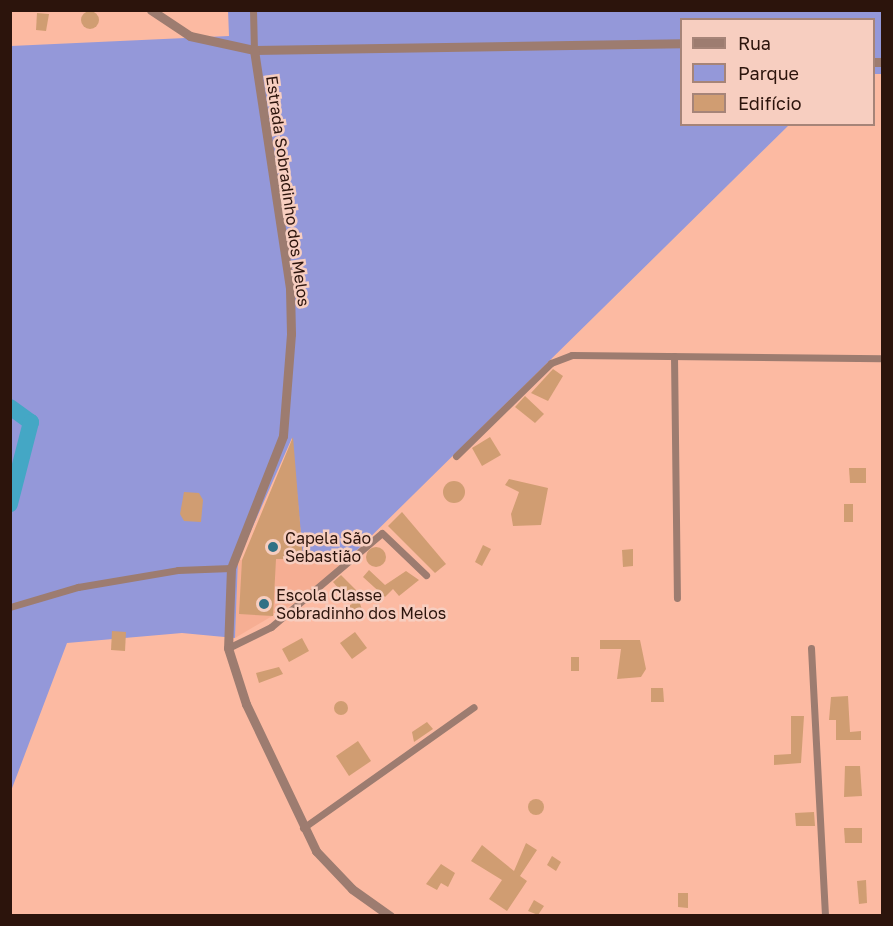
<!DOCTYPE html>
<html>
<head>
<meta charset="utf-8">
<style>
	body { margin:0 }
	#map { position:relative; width:893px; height:926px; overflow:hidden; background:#fcbaa2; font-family:"Golos Text",sans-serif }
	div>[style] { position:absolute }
	.built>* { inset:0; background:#f6ae93 }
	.green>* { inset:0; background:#9498d9 }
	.river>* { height:16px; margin:-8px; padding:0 8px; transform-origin:8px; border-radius:8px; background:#44a7c5 }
	.building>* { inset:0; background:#d09d72 }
	.round { border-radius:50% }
	.minor>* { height:7px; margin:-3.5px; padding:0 3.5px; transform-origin:3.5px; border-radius:3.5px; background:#9d7c70 }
	.tertiary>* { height:9px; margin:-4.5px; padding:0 4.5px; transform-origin:4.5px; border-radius:4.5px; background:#9d7c70 }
	.dots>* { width:16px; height:16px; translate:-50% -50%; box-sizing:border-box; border:3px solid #f7cec0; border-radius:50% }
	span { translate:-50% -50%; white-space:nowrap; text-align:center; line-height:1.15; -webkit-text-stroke:5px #f7cec0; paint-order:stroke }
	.street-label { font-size:16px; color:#2c140c }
	.poi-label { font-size:16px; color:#2c140c }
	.left { translate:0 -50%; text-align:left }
	.frame { position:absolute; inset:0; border:12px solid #2c140c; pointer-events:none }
	.legend { position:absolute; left:680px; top:18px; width:195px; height:108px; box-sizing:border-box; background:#f7cec0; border:2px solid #a68478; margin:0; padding:8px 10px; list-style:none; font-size:18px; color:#2c140c }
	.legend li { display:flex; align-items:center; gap:12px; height:30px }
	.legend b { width:30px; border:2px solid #a68478 }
</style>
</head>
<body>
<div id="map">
	<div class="built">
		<div style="clip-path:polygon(350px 557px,306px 596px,235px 638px,238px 560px)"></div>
	</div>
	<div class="green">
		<div style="clip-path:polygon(228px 10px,882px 11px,882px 74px,874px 74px,874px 20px,682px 20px,682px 124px,789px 125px,350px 557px,303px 559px,292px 438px,238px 560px,235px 638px,182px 633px,67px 643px,11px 791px,11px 46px,229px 36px)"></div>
	</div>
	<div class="river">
		<div style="left:10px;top:407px;width:26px;rotate:36deg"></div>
		<div style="left:31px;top:422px;width:85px;rotate:104.4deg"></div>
	</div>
	<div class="building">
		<div class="round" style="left:81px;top:11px;width:18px;height:18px"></div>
		<div style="clip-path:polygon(37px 13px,49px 14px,46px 31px,36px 30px)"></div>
		<div style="clip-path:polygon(553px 369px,563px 376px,548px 401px,531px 393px)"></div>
		<div style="clip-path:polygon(525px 396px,544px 414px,535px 423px,515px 407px)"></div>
		<div style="clip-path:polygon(293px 437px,303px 559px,276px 559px,273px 616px,239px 614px,242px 560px)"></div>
		<div style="clip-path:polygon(490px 437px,501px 455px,482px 466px,472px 448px)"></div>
		<div style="clip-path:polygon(849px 468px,866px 468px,866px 483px,850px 483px)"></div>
		<div style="clip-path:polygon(509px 479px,548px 488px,541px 525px,513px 526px,511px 514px,519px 492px,505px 485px)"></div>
		<div class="round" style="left:443px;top:481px;width:22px;height:22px"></div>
		<div style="clip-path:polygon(184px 492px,199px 493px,203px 500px,201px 522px,184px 521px,180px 514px)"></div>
		<div style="clip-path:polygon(844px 504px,853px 504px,853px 522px,844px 522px)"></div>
		<div style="clip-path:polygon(402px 512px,446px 564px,435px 573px,388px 526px)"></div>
		<div style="clip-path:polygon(483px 545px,491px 549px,482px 566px,475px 562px)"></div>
		<div class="round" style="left:366px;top:547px;width:20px;height:20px"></div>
		<div style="clip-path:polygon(633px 549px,633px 566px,623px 567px,622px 550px)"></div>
		<div style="clip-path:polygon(369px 570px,385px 585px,406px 571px,419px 580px,399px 596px,393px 589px,385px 597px,363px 577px)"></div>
		<div style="clip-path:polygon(341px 575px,356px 590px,362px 610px,343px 621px,338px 612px,352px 604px,333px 582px)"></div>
		<div style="clip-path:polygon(112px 631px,126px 632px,125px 651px,111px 650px)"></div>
		<div style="clip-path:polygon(355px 632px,367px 648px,352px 659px,340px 643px)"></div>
		<div style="clip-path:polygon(302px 638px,309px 651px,289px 662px,282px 649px)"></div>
		<div style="clip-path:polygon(600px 640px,640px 640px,646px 669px,641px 677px,617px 679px,621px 649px,600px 649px)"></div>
		<div style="clip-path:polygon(571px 657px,579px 657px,579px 671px,571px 671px)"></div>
		<div style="clip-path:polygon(279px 667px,283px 674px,259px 683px,256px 673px)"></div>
		<div style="clip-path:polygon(651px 688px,663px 688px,664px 702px,651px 702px)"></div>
		<div style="clip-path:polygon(848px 696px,850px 732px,861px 731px,861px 740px,836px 740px,836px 720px,829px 720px,831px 697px)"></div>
		<div class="round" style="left:334px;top:701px;width:14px;height:14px"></div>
		<div style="clip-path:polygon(791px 716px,804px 716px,801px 763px,774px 765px,774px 755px,791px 754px)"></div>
		<div style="clip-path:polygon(427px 722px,433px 729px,414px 742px,412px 732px)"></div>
		<div style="clip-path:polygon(358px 741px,371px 761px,349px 776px,336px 756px)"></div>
		<div style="clip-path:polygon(845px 766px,860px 766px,862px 796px,844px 797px)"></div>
		<div class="round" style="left:528px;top:799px;width:16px;height:16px"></div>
		<div style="clip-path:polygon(814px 812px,815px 826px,796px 826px,795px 813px)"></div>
		<div style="clip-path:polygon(844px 828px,862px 828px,862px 843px,845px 843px)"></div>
		<div style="clip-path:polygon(526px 843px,537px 850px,520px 876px,527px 881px,507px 911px,489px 899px,502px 880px,471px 861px,482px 845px,514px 871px)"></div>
		<div style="clip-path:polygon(552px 856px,561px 862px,556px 871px,547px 865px)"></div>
		<div style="clip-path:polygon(441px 864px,455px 873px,448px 887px,441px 883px,437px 890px,426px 884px)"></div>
		<div style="clip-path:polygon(866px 880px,867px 903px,859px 904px,857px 881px)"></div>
		<div style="clip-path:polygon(678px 893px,688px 893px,688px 908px,678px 907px)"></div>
		<div style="clip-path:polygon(534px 900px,544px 906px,538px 915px,528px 911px)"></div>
	</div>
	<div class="minor">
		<div style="left:253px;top:10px;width:40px;rotate:88.6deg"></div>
		<div style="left:674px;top:356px;width:242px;rotate:89.3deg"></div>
		<div style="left:456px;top:456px;width:133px;rotate:-44.4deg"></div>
		<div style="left:551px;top:363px;width:22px;rotate:-21deg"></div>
		<div style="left:572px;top:355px;width:310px;rotate:0.6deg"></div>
		<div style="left:10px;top:607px;width:71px;rotate:-16.4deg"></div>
		<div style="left:78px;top:587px;width:101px;rotate:-9.6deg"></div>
		<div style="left:178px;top:570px;width:53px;rotate:-2.2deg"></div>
		<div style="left:228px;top:648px;width:48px;rotate:-26deg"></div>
		<div style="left:271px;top:627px;width:145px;rotate:-40.3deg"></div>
		<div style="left:382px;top:533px;width:61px;rotate:43.7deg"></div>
		<div style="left:811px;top:648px;width:268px;rotate:87deg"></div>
		<div style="left:303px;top:828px;width:209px;rotate:-35.3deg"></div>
	</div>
	<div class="tertiary">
		<div style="left:151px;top:10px;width:47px;rotate:33.7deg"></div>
		<div style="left:190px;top:36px;width:66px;rotate:12.3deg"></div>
		<div style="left:254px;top:50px;width:428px;rotate:-0.9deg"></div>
		<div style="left:254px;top:50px;width:242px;rotate:81.4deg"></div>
		<div style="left:290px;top:289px;width:45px;rotate:88.7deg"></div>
		<div style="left:291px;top:334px;width:102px;rotate:94.5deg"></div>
		<div style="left:283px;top:436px;width:142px;rotate:111.5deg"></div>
		<div style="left:231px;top:568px;width:80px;rotate:92.1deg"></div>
		<div style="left:228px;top:648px;width:59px;rotate:72.2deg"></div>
		<div style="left:246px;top:704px;width:163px;rotate:64.5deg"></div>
		<div style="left:316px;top:851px;width:52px;rotate:46.5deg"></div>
		<div style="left:352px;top:889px;width:47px;rotate:35.4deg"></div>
		<div style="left:874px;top:62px;width:8px"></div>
	</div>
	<div class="dots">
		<div style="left:273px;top:547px;background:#317185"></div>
		<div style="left:264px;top:604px;background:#317185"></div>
	</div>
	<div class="street-label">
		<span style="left:288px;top:191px;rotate:82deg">Estrada Sobradinho dos Melos</span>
	</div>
	<div class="poi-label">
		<span class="left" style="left:285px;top:547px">Capela São<br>Sebastião</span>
		<span class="left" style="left:276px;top:604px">Escola Classe<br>Sobradinho dos Melos</span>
	</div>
	<div class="frame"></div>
	<ul class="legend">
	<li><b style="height:8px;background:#9d7c70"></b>Rua</li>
	<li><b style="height:16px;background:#9498d9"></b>Parque</li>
	<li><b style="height:16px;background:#d09d72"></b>Edifício</li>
	</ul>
</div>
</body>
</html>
